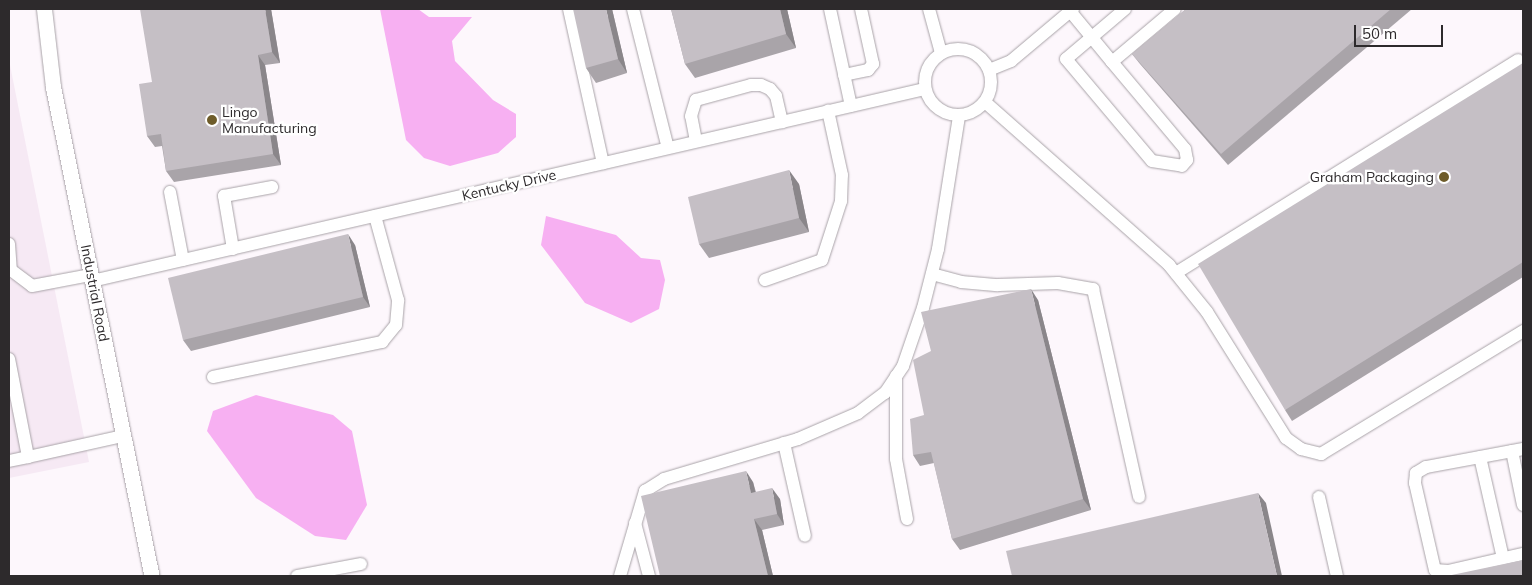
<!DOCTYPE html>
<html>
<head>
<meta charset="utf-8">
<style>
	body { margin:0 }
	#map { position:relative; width:1532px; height:585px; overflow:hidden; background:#fdf7fc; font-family:Mulish,sans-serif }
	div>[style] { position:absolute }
	.built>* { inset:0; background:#f6e9f4 }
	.water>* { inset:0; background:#f7b0f2 }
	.roads { filter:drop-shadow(0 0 1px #a9a3a8) drop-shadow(0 0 1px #a9a3a8) }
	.minor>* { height:12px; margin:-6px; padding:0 6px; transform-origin:6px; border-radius:6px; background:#fff }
	.minor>.ring { margin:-6px; padding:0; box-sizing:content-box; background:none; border:12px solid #fff; border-radius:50% }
	.major>* { height:15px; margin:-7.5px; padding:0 7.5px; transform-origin:7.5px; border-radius:7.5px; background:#fff }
	.wall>* { inset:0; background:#a9a4a9 }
	.shaded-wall>* { inset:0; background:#8a868a }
	.building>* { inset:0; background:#c5bfc5 }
	.dots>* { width:14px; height:14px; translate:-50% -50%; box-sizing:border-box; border:2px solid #fff; border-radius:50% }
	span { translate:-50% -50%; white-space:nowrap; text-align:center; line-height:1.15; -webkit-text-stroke:4.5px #fff; paint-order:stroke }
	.poi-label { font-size:14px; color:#2d2a2c }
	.left { translate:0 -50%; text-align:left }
	.right { translate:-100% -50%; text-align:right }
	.street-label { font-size:14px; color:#2d2a2c }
	.frame { position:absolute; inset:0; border:10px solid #2d2a2c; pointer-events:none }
	.scale { position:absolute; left:1354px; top:25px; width:89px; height:22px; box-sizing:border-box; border:2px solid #2d2a2c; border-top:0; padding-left:6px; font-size:15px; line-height:18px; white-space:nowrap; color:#2d2a2c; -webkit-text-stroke:4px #fff; paint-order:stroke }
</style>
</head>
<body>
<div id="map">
	<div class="built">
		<div style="clip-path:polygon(9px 60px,89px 462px,9px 478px)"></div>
	</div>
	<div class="water">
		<div style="clip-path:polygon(380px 9px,418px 9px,429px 17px,472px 17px,452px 41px,455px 61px,493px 100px,516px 114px,516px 137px,498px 153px,450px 166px,424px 158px,406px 140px)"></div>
		<div style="clip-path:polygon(546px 216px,616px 235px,641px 258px,660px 260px,665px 280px,659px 309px,631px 323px,585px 303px,541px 245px)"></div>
		<div style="clip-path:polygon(256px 395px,333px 415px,352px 431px,367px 505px,346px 540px,315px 536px,256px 498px,207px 431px,213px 411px)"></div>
	</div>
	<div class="roads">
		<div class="minor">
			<div style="left:569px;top:9px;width:158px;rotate:77.6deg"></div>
			<div style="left:633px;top:9px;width:143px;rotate:75.9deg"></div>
			<div style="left:830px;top:9px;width:99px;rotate:77.8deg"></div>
			<div style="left:929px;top:9px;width:46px;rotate:74.7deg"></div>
			<div style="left:1125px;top:9px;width:77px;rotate:139.7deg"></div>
			<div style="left:1066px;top:59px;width:133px;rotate:49.9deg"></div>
			<div style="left:1152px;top:161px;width:30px;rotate:9deg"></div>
			<div style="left:1182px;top:166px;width:8px;rotate:-50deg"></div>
			<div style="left:1187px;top:160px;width:11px;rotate:-100deg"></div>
			<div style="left:1185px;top:149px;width:114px;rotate:-130deg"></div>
			<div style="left:1112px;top:62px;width:82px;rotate:-40.1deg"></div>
			<div style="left:1070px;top:11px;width:66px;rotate:50.5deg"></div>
			<div class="ring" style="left:925px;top:49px;width:54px;height:54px"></div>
			<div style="left:989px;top:70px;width:24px;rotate:-22deg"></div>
			<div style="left:1011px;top:61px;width:81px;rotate:-40deg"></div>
			<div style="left:844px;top:75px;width:25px;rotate:-12deg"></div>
			<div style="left:868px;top:70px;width:8px;rotate:-50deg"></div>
			<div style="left:873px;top:64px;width:56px;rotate:-102.3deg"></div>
			<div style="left:985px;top:102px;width:246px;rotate:41.5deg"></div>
			<div style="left:1169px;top:265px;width:60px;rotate:51deg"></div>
			<div style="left:1207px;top:312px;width:149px;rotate:57.9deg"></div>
			<div style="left:1286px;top:438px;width:19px;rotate:36deg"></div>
			<div style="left:1301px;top:449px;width:21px;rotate:14deg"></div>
			<div style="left:1321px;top:454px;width:237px;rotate:-31.3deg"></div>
			<div style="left:696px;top:141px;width:25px;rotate:-101deg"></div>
			<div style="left:691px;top:116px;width:17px;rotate:-73deg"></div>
			<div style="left:696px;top:100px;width:57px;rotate:-15.3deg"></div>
			<div style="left:751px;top:85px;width:10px"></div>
			<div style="left:761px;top:85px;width:10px;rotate:24deg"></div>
			<div style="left:770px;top:89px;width:9px;rotate:49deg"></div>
			<div style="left:776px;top:96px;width:27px;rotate:77deg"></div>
			<div style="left:170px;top:192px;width:69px;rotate:79.2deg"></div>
			<div style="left:9px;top:244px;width:26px;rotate:86deg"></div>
			<div style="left:11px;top:270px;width:26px;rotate:37deg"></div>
			<div style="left:32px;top:286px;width:60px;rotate:-10.6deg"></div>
			<div style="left:233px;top:249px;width:54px;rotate:-99.6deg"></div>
			<div style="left:224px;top:196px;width:49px;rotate:-10.6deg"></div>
			<div style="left:1176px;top:273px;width:403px;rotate:-31.9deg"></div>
			<div style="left:932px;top:274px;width:30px;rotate:15deg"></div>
			<div style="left:961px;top:282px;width:37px;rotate:5deg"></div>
			<div style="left:998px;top:285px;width:60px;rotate:-1.9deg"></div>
			<div style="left:1058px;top:283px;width:36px;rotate:10deg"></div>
			<div style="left:1093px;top:289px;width:213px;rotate:77.5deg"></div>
			<div style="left:765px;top:280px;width:60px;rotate:-19.3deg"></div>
			<div style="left:822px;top:260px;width:62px;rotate:-72.1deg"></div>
			<div style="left:841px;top:201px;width:26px;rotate:-88deg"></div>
			<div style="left:842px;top:175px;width:66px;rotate:-102.3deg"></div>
			<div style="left:92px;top:281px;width:855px;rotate:-12.98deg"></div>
			<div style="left:9px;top:359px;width:100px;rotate:79deg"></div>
			<div style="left:28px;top:457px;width:97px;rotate:-12.5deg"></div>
			<div style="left:896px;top:376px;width:83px;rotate:90deg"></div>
			<div style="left:896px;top:459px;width:61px;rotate:79.6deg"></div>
			<div style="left:213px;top:377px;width:173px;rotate:-11.7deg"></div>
			<div style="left:382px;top:342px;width:22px;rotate:-51deg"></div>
			<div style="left:396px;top:325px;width:25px;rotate:-85deg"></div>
			<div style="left:398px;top:300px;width:87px;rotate:-105.3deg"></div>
			<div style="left:784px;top:443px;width:95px;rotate:77.3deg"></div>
			<div style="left:1523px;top:449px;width:99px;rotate:169.5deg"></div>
			<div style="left:1426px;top:467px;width:12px;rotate:149deg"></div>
			<div style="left:1416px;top:473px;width:10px;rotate:96deg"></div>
			<div style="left:1415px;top:483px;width:89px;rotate:77.1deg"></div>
			<div style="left:1435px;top:570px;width:13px;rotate:4deg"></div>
			<div style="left:1448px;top:571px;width:77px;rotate:-12.8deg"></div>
			<div style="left:1512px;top:451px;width:55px;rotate:78.5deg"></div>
			<div style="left:1480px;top:457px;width:104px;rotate:77.2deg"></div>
			<div style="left:9px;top:461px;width:19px;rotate:-12deg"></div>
			<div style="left:1319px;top:497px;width:81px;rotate:77.2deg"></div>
			<div style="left:635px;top:523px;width:55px;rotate:75.2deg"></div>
			<div style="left:297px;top:576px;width:65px;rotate:-10.6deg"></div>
			<div style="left:620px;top:576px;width:89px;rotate:-73.6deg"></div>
			<div style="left:645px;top:491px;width:22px;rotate:-32deg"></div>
			<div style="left:664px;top:479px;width:140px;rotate:-16.6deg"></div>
			<div style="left:798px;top:439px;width:65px;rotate:-23.4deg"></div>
			<div style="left:858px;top:413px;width:34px;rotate:-37deg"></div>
			<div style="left:885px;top:393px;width:32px;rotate:-56deg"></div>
			<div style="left:903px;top:366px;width:61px;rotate:-71deg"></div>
			<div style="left:923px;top:308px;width:61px;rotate:-75.7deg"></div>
			<div style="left:938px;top:249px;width:135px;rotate:-81deg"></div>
		</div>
		<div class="major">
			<div style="left:44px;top:9px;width:79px;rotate:83.4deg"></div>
			<div style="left:53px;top:87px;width:499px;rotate:78.6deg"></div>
		</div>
	</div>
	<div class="wall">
		<div style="clip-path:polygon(271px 9px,280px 63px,265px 65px,281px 165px,174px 182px,166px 171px,162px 146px,155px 147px,147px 136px,152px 82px)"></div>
		<div style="clip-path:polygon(612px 9px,627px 73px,596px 83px,586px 68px)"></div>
		<div style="clip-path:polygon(671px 9px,787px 9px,796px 48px,695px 78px,685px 64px)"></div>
		<div style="clip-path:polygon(1186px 9px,1412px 9px,1228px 165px,1140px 64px,1132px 54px)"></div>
		<div style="clip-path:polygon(1523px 63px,1523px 277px,1292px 421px,1285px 410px)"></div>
		<div style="clip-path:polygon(799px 184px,809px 232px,709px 258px,699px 244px)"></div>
		<div style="clip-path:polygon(355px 245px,370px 307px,191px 351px,183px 340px)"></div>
		<div style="clip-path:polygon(1038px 300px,1091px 510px,960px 550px,952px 539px,934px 463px,920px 466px,913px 455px)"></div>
		<div style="clip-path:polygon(753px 482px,756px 492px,780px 499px,784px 525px,762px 530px,773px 576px,660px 576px)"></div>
	</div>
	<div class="shaded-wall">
		<div style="clip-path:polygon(265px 9px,271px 9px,280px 63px,272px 52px)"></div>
		<div style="clip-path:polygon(606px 9px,612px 9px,627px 73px,618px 59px)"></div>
		<div style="clip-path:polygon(780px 9px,787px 9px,796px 48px,786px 34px)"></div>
		<div style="clip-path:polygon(258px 55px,265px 65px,281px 165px,273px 154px)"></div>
		<div style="clip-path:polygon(789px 170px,799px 184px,809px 232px,799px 218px)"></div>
		<div style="clip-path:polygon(348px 234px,355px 245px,370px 307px,363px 297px)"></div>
		<div style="clip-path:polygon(1031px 289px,1038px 300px,1091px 510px,1083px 499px)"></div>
		<div style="clip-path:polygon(746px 471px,753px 482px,758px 504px,751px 493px)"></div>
		<div style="clip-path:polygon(772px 488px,780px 499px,784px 525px,777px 514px)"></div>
		<div style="clip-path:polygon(1258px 493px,1266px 503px,1282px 576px,1277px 576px)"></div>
		<div style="clip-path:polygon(754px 519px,762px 530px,773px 576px,768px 576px)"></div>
	</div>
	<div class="building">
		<div style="clip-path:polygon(140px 9px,265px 9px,272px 52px,258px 55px,273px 154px,166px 171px,161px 134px,147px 136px,139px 84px,152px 82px)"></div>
		<div style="clip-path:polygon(573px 9px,606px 9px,618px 59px,586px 68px)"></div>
		<div style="clip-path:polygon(671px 9px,780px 9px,786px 34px,685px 64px)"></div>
		<div style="clip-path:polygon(1186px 9px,1391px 9px,1221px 154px,1132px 54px)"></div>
		<div style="clip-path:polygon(1523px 63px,1523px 262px,1285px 410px,1198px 264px)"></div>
		<div style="clip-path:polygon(789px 170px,799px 218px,699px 244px,688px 197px)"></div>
		<div style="clip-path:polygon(348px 234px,363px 297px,183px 340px,168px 278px)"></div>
		<div style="clip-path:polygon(1031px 289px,1083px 499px,952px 539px,931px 452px,913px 455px,910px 419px,924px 415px,913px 360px,931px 351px,921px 312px)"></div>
		<div style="clip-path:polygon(746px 471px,751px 493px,772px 488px,777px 514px,754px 519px,768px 576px,660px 576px,641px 496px)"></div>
		<div style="clip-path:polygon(1258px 493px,1277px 576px,1012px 576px,1006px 551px)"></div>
		<div style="clip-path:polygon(1523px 560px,1523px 576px,1447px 576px)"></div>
	</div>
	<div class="dots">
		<div style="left:212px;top:120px;background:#6e5c2a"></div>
		<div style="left:1444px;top:177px;background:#6e5c2a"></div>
	</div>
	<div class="poi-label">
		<span class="left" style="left:222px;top:120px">Lingo<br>Manufacturing</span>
		<span class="right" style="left:1434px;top:177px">Graham Packaging</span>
	</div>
	<div class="street-label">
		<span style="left:509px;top:185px;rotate:-13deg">Kentucky Drive</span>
		<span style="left:95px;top:293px;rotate:79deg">Industrial Road</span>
	</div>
	<div class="frame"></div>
	<div class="scale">50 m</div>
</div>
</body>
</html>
